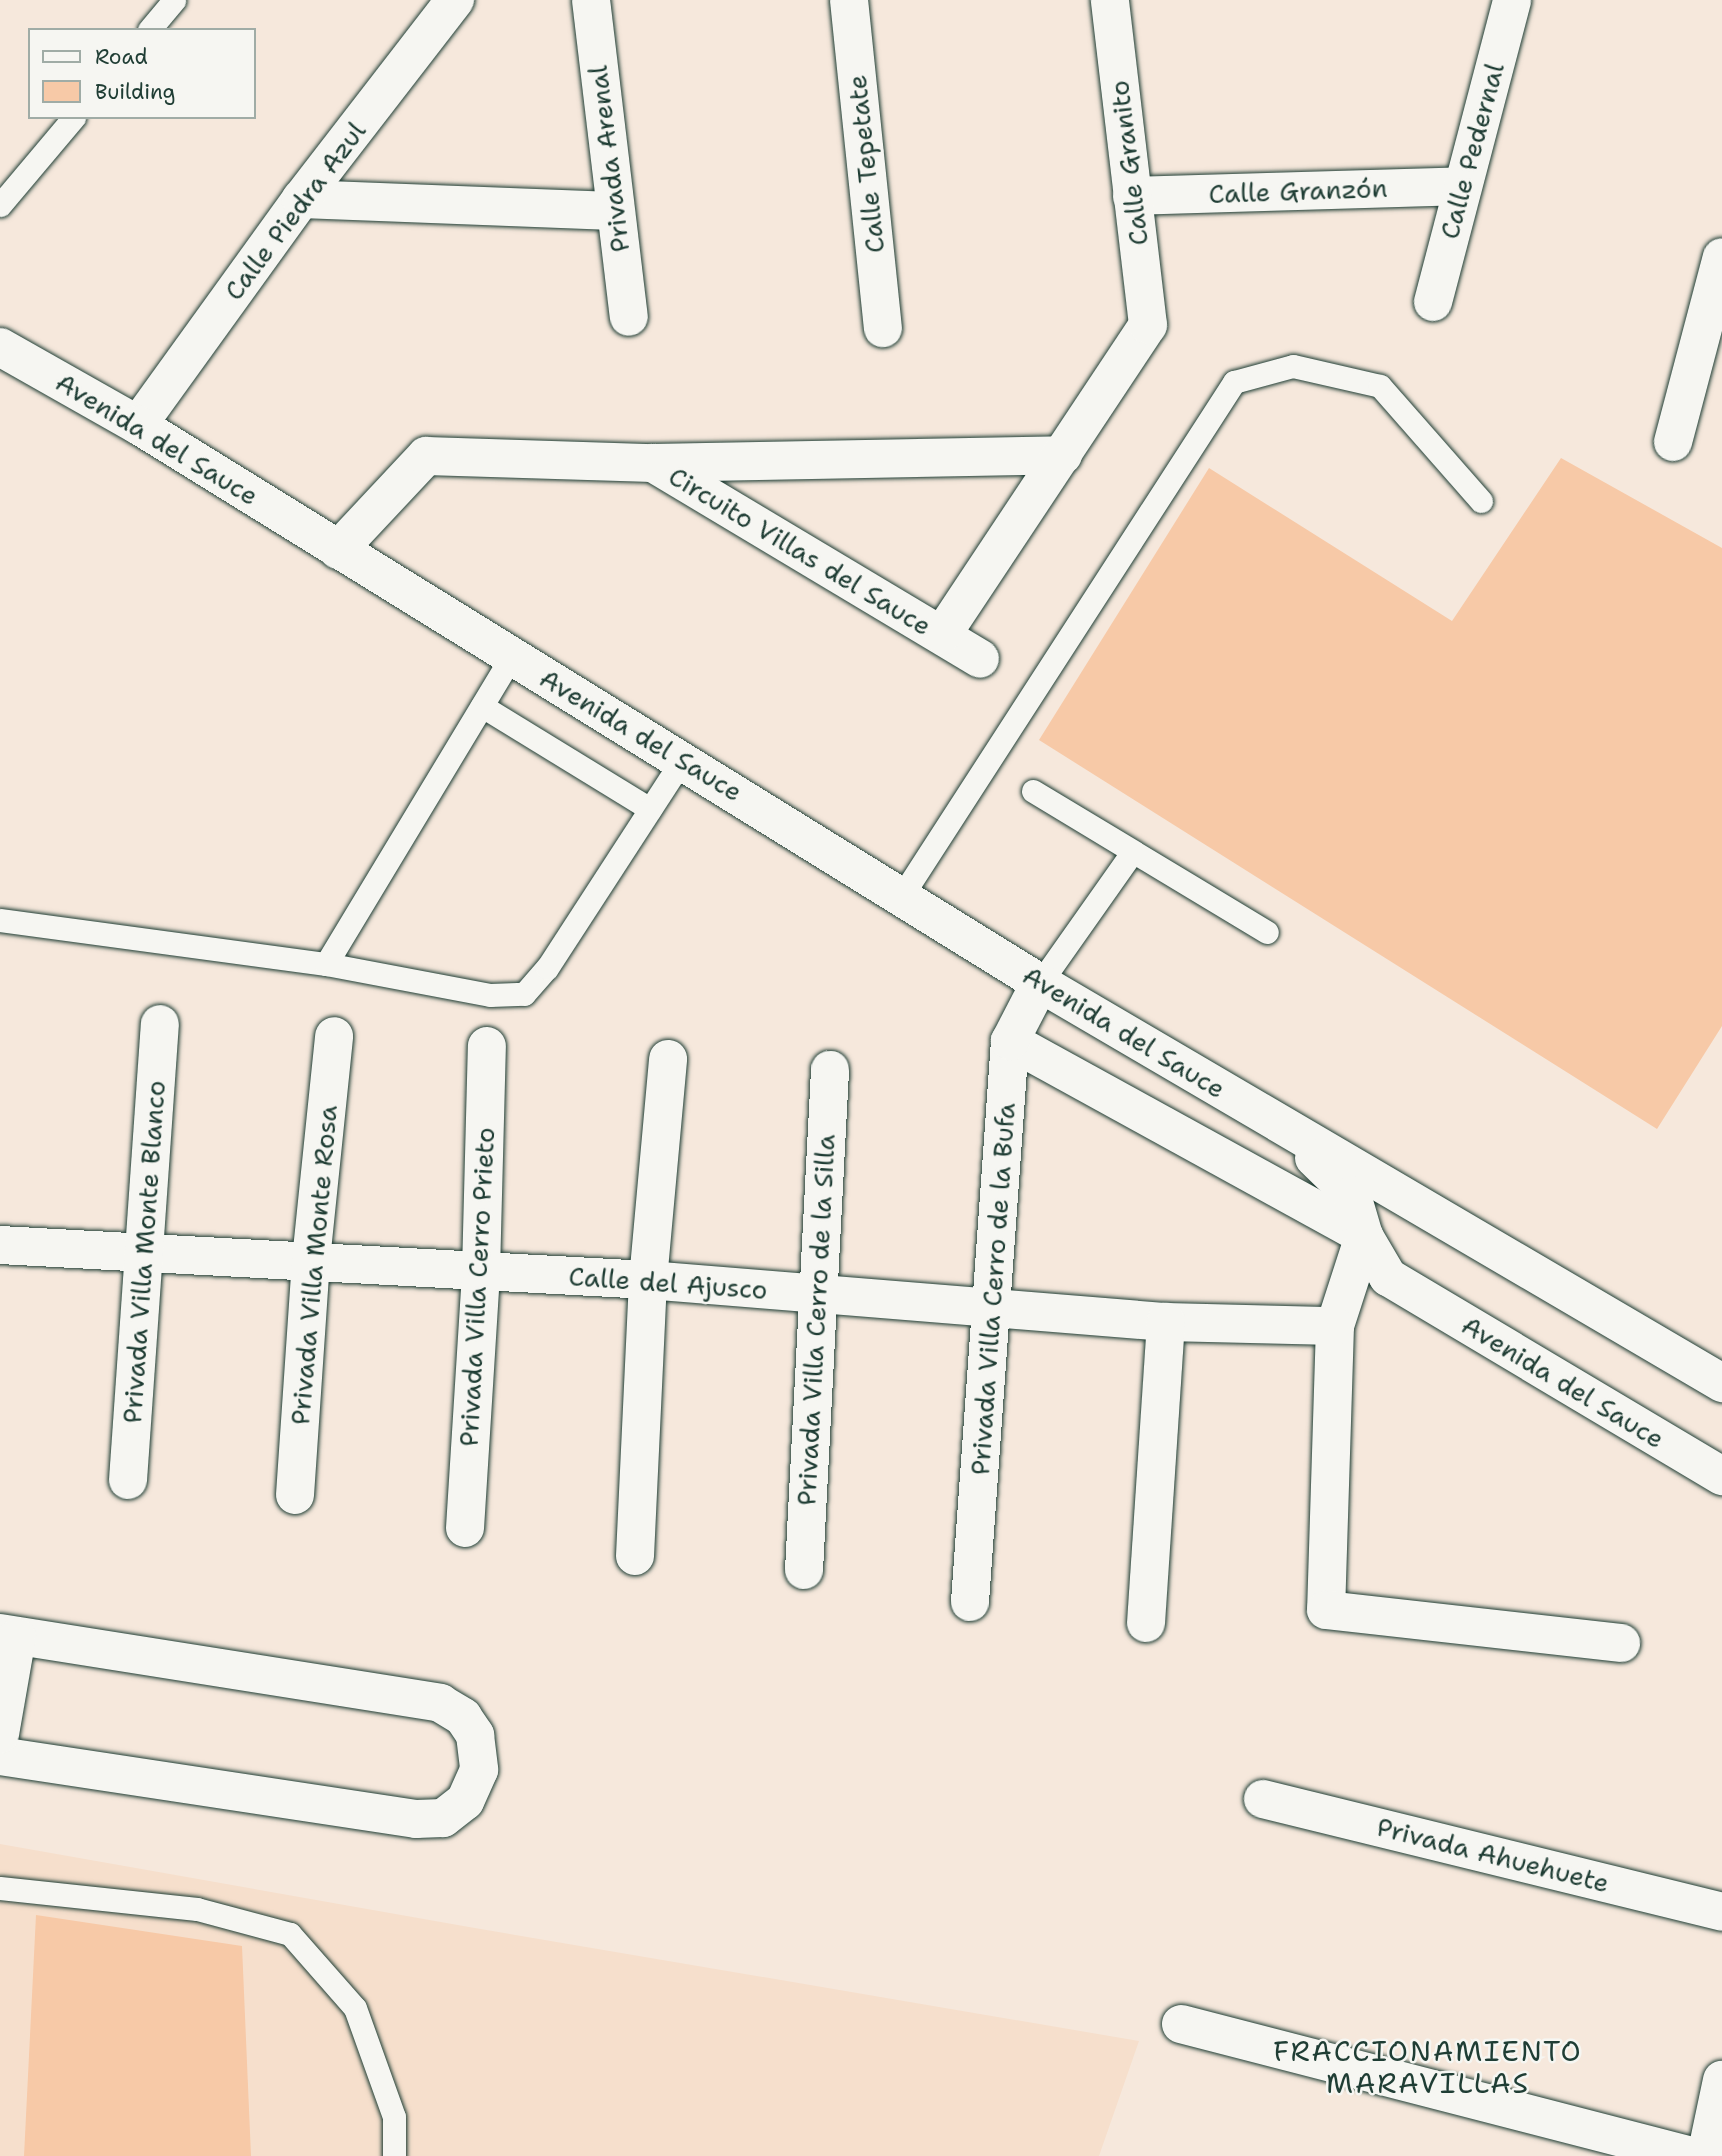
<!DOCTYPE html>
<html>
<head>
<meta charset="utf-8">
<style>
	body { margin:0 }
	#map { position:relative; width:1722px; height:2156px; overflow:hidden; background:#f6e8dc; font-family:"Shantell Sans",sans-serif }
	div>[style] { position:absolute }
	.built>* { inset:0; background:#f6dfcc }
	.building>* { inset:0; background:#f7c9a7 }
	.roads { filter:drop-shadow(0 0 2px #1f3d34) drop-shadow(0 0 2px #1f3d34) }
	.service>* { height:23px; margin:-11.5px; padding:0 11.5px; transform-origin:11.5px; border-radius:11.5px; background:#f6f6f2 }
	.minor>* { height:38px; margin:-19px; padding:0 19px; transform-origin:19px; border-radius:19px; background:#f6f6f2 }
	.secondary>* { height:38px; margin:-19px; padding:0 19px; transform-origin:19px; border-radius:19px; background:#f6f6f2 }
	span { translate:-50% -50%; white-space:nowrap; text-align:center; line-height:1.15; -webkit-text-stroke:5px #f6f6f2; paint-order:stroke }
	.street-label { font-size:26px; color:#1f3d34 }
	.neighbourhood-label { font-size:28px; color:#1f3d34; letter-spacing:2px }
	.legend { position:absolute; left:28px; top:28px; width:228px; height:91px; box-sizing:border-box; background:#f6f6f2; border:2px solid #a0aca6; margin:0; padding:9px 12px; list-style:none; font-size:21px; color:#1f3d34 }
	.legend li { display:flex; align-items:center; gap:14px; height:35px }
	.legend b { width:35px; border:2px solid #a0aca6 }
</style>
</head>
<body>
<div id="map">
	<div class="built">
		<div style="clip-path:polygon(0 1844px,469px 1927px,1139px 2041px,1099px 2156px,0 2156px)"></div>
	</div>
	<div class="building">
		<div style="clip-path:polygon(1561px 458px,1722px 548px,1722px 1026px,1657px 1129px,1039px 740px,1209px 468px,1452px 621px)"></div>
		<div style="clip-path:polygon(36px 1915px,242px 1946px,251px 2156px,24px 2156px)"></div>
	</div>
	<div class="roads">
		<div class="service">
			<div style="left:149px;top:30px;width:39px;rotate:-50deg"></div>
			<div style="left:0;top:205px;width:115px;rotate:-49.9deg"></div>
			<div style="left:482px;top:706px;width:197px;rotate:31.5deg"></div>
			<div style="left:1033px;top:791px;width:273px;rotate:31.1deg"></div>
			<div style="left:903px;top:894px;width:610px;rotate:-57.12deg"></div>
			<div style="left:1234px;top:382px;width:61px;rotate:-15.2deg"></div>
			<div style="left:1293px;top:366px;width:89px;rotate:12.9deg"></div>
			<div style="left:1380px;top:386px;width:153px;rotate:48.7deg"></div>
			<div style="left:0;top:920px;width:329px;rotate:7.7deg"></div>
			<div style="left:326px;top:964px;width:167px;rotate:10.7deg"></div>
			<div style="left:490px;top:995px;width:34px;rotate:-2deg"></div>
			<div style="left:524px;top:994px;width:35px;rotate:-49deg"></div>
			<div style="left:547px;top:968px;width:248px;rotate:-57deg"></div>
			<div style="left:326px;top:964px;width:360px;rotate:-58.9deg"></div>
			<div style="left:1040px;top:983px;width:158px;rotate:-54.8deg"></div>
			<div style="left:0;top:1888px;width:198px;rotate:6.1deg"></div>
			<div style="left:197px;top:1909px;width:96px;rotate:15deg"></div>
			<div style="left:290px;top:1934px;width:98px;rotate:48.7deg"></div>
			<div style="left:355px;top:2008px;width:116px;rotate:70.3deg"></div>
			<div style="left:394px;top:2117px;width:39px;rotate:90deg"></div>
		</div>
		<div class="minor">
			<div style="left:591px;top:0;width:319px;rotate:83.2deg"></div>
			<div style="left:849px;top:0;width:330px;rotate:84.1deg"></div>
			<div style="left:1132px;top:196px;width:331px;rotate:-1.7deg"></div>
			<div style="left:301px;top:199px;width:313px;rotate:2.2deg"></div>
			<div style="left:1433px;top:302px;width:312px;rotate:-75.3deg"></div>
			<div style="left:138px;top:425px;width:279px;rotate:-54.2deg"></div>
			<div style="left:301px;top:199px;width:252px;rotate:-52.3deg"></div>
			<div style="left:1673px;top:442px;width:191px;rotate:-75.2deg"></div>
			<div style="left:653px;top:463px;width:381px;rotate:30.9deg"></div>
			<div style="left:338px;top:550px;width:129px;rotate:-46.9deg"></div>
			<div style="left:426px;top:456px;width:227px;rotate:1.8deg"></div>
			<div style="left:653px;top:463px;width:410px;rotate:-1.1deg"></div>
			<div style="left:942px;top:635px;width:372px;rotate:-56.4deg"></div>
			<div style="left:1148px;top:325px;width:327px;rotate:-96.7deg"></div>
			<div style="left:1010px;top:1041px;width:404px;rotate:28.8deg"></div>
			<div style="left:1364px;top:1236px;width:95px;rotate:107.9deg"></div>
			<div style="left:1335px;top:1326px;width:284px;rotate:91.8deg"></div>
			<div style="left:1326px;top:1610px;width:297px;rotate:6.4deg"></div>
			<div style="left:0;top:1245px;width:649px;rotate:3.09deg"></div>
			<div style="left:648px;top:1280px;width:520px;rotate:4.64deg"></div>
			<div style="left:1166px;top:1322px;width:169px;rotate:1.4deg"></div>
			<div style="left:128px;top:1480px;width:457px;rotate:-86deg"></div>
			<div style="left:295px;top:1495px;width:236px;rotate:-86.1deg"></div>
			<div style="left:311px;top:1260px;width:225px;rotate:-84.1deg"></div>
			<div style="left:465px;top:1528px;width:257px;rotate:-86.4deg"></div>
			<div style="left:481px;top:1271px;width:225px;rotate:-88.5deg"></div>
			<div style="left:635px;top:1556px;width:276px;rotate:-87.3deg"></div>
			<div style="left:648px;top:1280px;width:222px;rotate:-84.8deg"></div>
			<div style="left:804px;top:1570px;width:501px;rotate:-87.02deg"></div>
			<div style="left:970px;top:1602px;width:562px;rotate:-85.92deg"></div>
			<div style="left:1010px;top:1041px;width:65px;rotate:-62.7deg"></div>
			<div style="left:1146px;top:1623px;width:302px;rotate:-86.2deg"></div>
			<div style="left:0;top:1633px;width:446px;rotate:9deg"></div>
			<div style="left:440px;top:1703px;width:27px;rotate:31deg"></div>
			<div style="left:463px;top:1717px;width:22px;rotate:56deg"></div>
			<div style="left:475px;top:1735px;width:35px;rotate:83deg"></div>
			<div style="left:479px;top:1770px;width:34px;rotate:114deg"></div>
			<div style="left:465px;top:1801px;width:28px;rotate:142deg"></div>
			<div style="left:443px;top:1818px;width:27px;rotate:178deg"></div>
			<div style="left:416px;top:1819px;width:421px;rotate:-171.4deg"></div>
			<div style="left:0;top:1734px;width:98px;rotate:-80.1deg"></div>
			<div style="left:1263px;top:1799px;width:473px;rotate:13.8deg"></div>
			<div style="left:1181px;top:2024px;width:528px;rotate:14.48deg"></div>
			<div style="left:1706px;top:2156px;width:78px;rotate:-78.1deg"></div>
		</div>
		<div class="secondary">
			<div style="left:0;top:347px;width:159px;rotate:29.5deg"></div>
			<div style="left:138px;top:425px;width:1061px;rotate:31.74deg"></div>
			<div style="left:1040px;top:983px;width:791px;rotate:30.39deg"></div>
			<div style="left:1314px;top:1158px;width:53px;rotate:44.2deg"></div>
			<div style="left:1352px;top:1195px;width:43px;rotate:73.7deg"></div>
			<div style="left:1364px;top:1236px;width:48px;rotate:59.7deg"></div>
			<div style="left:1388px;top:1277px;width:389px;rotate:30.8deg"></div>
		</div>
	</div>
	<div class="street-label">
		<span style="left:1472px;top:151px;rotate:-75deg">Calle Pedernal</span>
		<span style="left:609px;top:159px;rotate:-97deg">Privada Arenal</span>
		<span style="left:1129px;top:163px;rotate:-97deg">Calle Granito</span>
		<span style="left:866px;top:164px;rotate:-96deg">Calle Tepetate</span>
		<span style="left:1298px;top:191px;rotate:-2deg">Calle Granzón</span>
		<span style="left:295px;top:211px;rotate:-53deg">Calle Piedra Azul</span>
		<span style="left:157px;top:439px;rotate:31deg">Avenida del Sauce</span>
		<span style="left:800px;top:551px;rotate:31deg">Circuito Villas del Sauce</span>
		<span style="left:641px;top:735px;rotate:31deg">Avenida del Sauce</span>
		<span style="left:1124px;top:1032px;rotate:31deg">Avenida del Sauce</span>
		<span style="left:144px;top:1252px;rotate:-86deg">Privada Villa Monte Blanco</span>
		<span style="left:314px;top:1265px;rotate:-85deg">Privada Villa Monte Rosa</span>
		<span style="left:668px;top:1283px;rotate:4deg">Calle del Ajusco</span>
		<span style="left:477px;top:1287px;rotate:-87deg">Privada Villa Cerro Prieto</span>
		<span style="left:993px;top:1289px;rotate:-86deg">Privada Villa Cerro de la Bufa</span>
		<span style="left:816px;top:1320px;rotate:-87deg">Privada Villa Cerro de la Silla</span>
		<span style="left:1563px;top:1382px;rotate:31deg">Avenida del Sauce</span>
		<span style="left:1493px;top:1855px;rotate:14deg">Privada Ahuehuete</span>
	</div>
	<div class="neighbourhood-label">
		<span style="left:1428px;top:2067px">FRACCIONAMIENTO<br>MARAVILLAS</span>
	</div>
	<ul class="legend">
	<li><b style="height:9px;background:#f6f6f2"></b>Road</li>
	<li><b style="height:19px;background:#f7c9a7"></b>Building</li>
	</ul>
</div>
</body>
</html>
